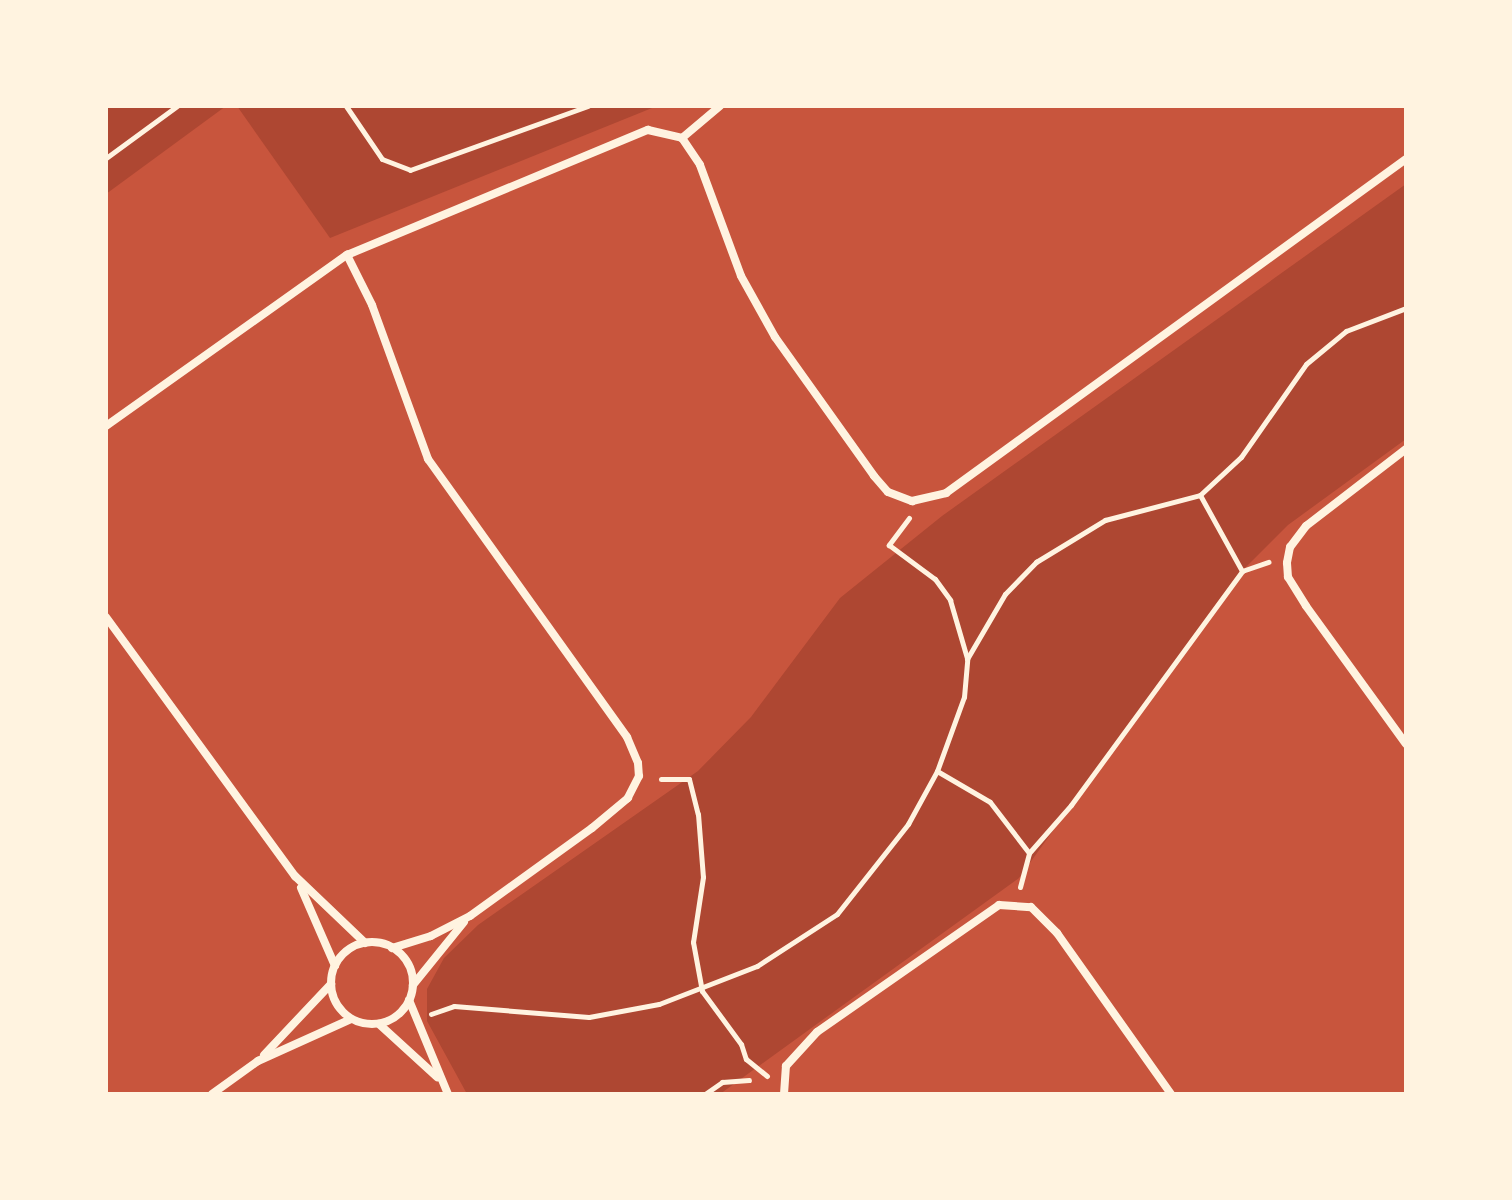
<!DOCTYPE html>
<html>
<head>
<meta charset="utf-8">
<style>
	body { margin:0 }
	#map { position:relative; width:1512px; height:1200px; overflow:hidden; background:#c8553d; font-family:Rubik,sans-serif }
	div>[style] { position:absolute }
	.green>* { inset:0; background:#ae4732 }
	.path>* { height:5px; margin:-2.5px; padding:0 2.5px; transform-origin:2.5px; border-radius:2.5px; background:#fff3e0 }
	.minor>* { height:8px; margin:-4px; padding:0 4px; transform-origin:4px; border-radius:4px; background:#fff3e0 }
	.minor>.ring { margin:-4px; padding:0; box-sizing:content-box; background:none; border:8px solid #fff3e0; border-radius:50% }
	span { translate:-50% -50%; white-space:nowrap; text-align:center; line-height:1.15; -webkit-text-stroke:6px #fff3e0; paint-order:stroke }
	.frame { position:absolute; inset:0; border:108px solid #fff3e0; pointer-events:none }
</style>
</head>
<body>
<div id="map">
	<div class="green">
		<div style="clip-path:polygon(106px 106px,226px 106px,106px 194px)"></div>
		<div style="clip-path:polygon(237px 106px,657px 106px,330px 238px)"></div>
		<div style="clip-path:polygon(1406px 184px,1406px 439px,1288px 525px,1235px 578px,1019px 878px,720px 1094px,467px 1094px,427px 1021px,427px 989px,444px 958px,478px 925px,698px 771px,751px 717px,840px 598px,942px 516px)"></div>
	</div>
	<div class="path">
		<div style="left:346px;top:106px;width:64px;rotate:55.8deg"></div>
		<div style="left:382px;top:159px;width:30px;rotate:21deg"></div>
		<div style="left:410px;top:170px;width:189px;rotate:-19.8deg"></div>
		<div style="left:106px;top:158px;width:88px;rotate:-36.2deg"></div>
		<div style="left:1200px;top:495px;width:87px;rotate:61.1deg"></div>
		<div style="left:1242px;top:571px;width:28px;rotate:-19deg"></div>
		<div style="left:909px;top:518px;width:34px;rotate:127deg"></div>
		<div style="left:889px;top:545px;width:57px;rotate:36.5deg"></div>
		<div style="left:935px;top:579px;width:26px;rotate:54deg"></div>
		<div style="left:950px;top:600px;width:60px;rotate:73.7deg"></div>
		<div style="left:937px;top:771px;width:61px;rotate:30.3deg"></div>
		<div style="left:990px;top:802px;width:64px;rotate:52.6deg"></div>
		<div style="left:661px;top:779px;width:28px"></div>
		<div style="left:689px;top:779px;width:36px;rotate:76deg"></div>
		<div style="left:698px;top:814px;width:63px;rotate:85.5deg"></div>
		<div style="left:703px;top:877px;width:66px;rotate:98.7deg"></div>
		<div style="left:693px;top:942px;width:50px;rotate:79.6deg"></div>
		<div style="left:702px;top:991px;width:66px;rotate:53.7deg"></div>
		<div style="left:741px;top:1044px;width:16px;rotate:72deg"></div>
		<div style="left:746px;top:1059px;width:27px;rotate:39deg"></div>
		<div style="left:1020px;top:887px;width:35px;rotate:-75deg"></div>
		<div style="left:1029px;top:853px;width:64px;rotate:-48.8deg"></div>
		<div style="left:1071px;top:805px;width:290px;rotate:-53.8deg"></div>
		<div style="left:431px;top:1014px;width:24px;rotate:-19deg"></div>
		<div style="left:454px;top:1006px;width:135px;rotate:4.7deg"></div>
		<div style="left:589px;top:1017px;width:71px;rotate:-10.5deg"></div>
		<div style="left:659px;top:1004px;width:105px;rotate:-21.2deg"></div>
		<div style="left:757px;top:966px;width:95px;rotate:-33deg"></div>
		<div style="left:837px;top:914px;width:115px;rotate:-51.7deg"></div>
		<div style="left:908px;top:824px;width:60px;rotate:-61.3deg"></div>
		<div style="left:937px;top:771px;width:79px;rotate:-70deg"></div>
		<div style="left:964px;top:697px;width:38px;rotate:-85deg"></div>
		<div style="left:967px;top:659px;width:75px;rotate:-59.7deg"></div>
		<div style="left:1005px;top:594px;width:45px;rotate:-45.9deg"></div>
		<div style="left:1036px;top:562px;width:81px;rotate:-31.3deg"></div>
		<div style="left:1105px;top:520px;width:98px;rotate:-14.7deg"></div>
		<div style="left:1200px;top:495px;width:56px;rotate:-42.8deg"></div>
		<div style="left:1241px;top:457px;width:113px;rotate:-55deg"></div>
		<div style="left:1306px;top:364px;width:52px;rotate:-39.5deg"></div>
		<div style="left:1346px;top:331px;width:64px;rotate:-21deg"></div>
		<div style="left:705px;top:1094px;width:21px;rotate:-35deg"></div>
		<div style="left:722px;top:1082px;width:27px;rotate:-4deg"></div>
	</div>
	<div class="minor">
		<div style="left:720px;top:106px;width:50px;rotate:139.9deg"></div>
		<div style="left:682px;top:138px;width:32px;rotate:56deg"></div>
		<div style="left:700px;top:165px;width:118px;rotate:69.7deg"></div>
		<div style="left:741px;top:276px;width:70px;rotate:60.9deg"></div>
		<div style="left:775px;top:337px;width:171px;rotate:54.5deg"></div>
		<div style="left:874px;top:476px;width:21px;rotate:49deg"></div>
		<div style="left:888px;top:492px;width:26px;rotate:21deg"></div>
		<div style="left:912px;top:501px;width:35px;rotate:-13deg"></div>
		<div style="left:946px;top:493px;width:568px;rotate:-35.98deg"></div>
		<div style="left:347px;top:255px;width:56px;rotate:63.4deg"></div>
		<div style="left:372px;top:305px;width:164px;rotate:70deg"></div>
		<div style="left:428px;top:459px;width:342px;rotate:54.4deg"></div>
		<div style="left:627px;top:737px;width:28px;rotate:67deg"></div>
		<div style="left:638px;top:763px;width:13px;rotate:86deg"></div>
		<div style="left:639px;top:776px;width:25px;rotate:117deg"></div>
		<div style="left:628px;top:798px;width:47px;rotate:140.2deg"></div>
		<div style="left:592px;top:828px;width:150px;rotate:144.2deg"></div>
		<div style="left:470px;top:916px;width:44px;rotate:152.9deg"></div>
		<div style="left:431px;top:936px;width:41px;rotate:162.9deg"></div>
		<div style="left:106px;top:426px;width:296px;rotate:-35.4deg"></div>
		<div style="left:347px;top:255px;width:326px;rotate:-22.6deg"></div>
		<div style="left:648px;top:130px;width:35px;rotate:13deg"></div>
		<div style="left:1406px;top:449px;width:126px;rotate:142.4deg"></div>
		<div style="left:1306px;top:526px;width:26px;rotate:127deg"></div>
		<div style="left:1290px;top:547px;width:16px;rotate:101deg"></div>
		<div style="left:1287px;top:563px;width:14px;rotate:86deg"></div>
		<div style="left:1288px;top:577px;width:34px;rotate:58deg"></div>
		<div style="left:1306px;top:606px;width:170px;rotate:54.1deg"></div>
		<div style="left:106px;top:617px;width:321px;rotate:53.9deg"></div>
		<div style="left:295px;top:876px;width:97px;rotate:43.7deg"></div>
		<div style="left:301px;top:888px;width:85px;rotate:66.4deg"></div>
		<div class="ring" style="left:331px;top:942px;width:74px;height:74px"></div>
		<div style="left:413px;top:985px;width:81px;rotate:-51deg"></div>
		<div style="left:409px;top:1000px;width:102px;rotate:67.5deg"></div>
		<div style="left:379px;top:1024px;width:79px;rotate:42.4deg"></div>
		<div style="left:264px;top:1055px;width:98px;rotate:-46.7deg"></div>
		<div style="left:212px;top:1094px;width:57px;rotate:-35.7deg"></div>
		<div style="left:258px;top:1061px;width:102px;rotate:-24.3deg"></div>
		<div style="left:784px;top:1094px;width:28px;rotate:-86deg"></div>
		<div style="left:786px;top:1066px;width:46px;rotate:-47.6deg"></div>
		<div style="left:817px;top:1032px;width:222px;rotate:-34.9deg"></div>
		<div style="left:999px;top:905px;width:32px;rotate:4deg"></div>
		<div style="left:1031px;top:907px;width:37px;rotate:45deg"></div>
		<div style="left:1057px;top:933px;width:197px;rotate:54.7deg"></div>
	</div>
	<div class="frame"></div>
</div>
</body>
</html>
